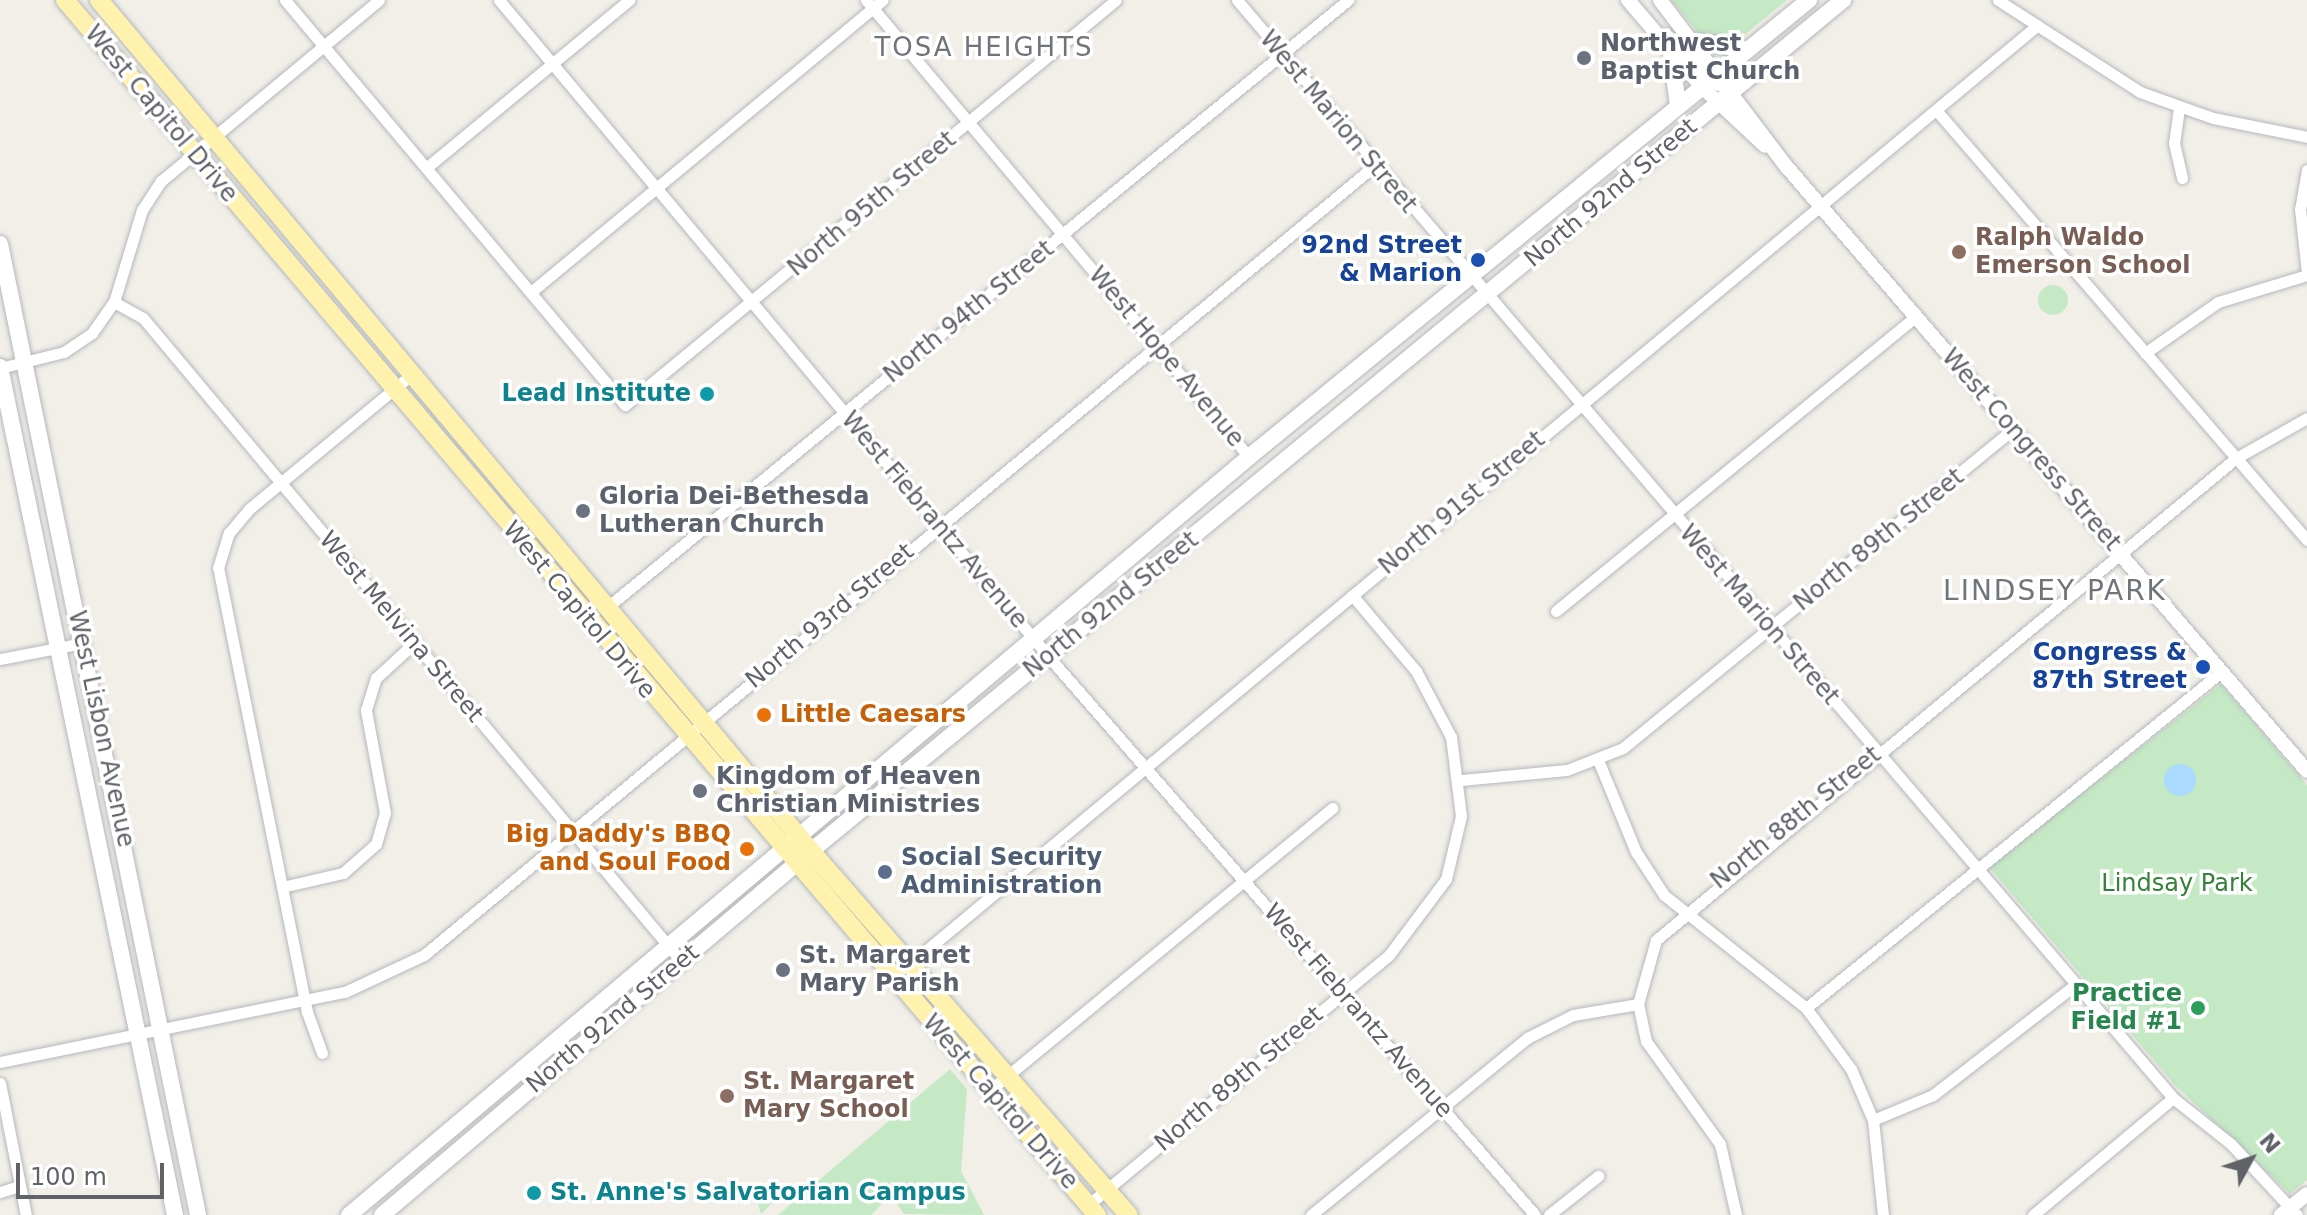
<!DOCTYPE html>
<html>
<head>
<meta charset="utf-8">
<style>
	body { margin:0 }
	#map { position:relative; width:2307px; height:1215px; overflow:hidden; background:#f1efe8; font-family:"DejaVu Sans",sans-serif }
	div>[style] { position:absolute }
	.green>* { inset:0; background:#c5e8c5 }
	.round { border-radius:50% }
	.water>* { inset:0; background:#aadaff }
	.roads { filter:drop-shadow(0 0 2px #b5b8bc) drop-shadow(0 0 2px #b5b8bc) }
	.minor>* { height:11px; margin:-5.5px; padding:0 5.5px; transform-origin:5.5px; border-radius:5.5px; background:#fff }
	.tertiary>* { height:14px; margin:-7px; padding:0 7px; transform-origin:7px; border-radius:7px; background:#fff }
	.secondary>* { height:16px; margin:-8px; padding:0 8px; transform-origin:8px; border-radius:8px; background:#fff }
	.primary>* { height:18px; margin:-9px; padding:0 9px; transform-origin:9px; border-radius:9px; background:#fff2af }
	.dots>* { width:22px; height:22px; translate:-50% -50%; box-sizing:border-box; border:4px solid #fff; border-radius:50% }
	span { translate:-50% -50%; white-space:nowrap; text-align:center; line-height:1.15; -webkit-text-stroke:7px #fff; paint-order:stroke }
	.worship-label { font-size:24px; color:#5b616d; font-weight:700 }
	.left { translate:0 -50%; text-align:left }
	.street-label { font-size:24px; color:#5f6368 }
	.education-label { font-size:24px; color:#785e54; font-weight:700 }
	.transit-label { font-size:24px; color:#164399; font-weight:700 }
	.right { translate:-100% -50%; text-align:right }
	.culture-label { font-size:24px; color:#0d838f; font-weight:700 }
	.food-label { font-size:24px; color:#c56008; font-weight:700 }
	.service-label { font-size:24px; color:#4e5e75; font-weight:700 }
	.park-label { font-size:24px; color:#348238 }
	.leisure-label { font-size:24px; color:#27864d; font-weight:700 }
	.neighbourhood-label { font-size:26px; color:#70757a; letter-spacing:2px }
	.quarter-label { font-size:28px; color:#70757a; letter-spacing:2px }
	.north { position:absolute; left:2211px; top:1119px; width:80px; height:80px; -webkit-text-stroke:6px #fff; paint-order:stroke; rotate:50deg; font-size:22px; font-weight:700; line-height:32px; text-align:center; color:#5f6368 }
	.north::after { content:''; display:block; margin:auto; width:28px; height:36px; background:#5f6368; clip-path:polygon(50% 0,100% 100%,50% 72%,0 100%) }
	.scale { position:absolute; left:16px; top:1163px; width:148px; height:36px; box-sizing:border-box; border:4px solid #5f6368; border-top:0; padding-left:10px; font-size:24px; line-height:28px; white-space:nowrap; color:#5f6368; -webkit-text-stroke:6px #fff; paint-order:stroke }
</style>
</head>
<body>
<div id="map">
	<div class="green">
		<div style="clip-path:polygon(1671px 0,1787px 0,1742px 37px,1705px 41px)"></div>
		<div class="round" style="left:2038px;top:285px;width:30px;height:30px"></div>
		<div style="clip-path:polygon(2221px 684px,2307px 785px,2307px 1180px,2290px 1194px,2175px 1085px,1989px 867px)"></div>
		<div style="clip-path:polygon(950px 1069px,967px 1089px,961px 1171px,984px 1215px,904px 1214px,891px 1195px,871px 1215px,778px 1215px)"></div>
		<div style="clip-path:polygon(776px 1178px,786px 1190px,761px 1214px,756px 1197px)"></div>
	</div>
	<div class="water">
		<div class="round" style="left:2164px;top:764px;width:32px;height:32px"></div>
	</div>
	<div class="roads">
		<div class="minor">
			<div style="left:285px;top:0;width:529px;rotate:49.99deg"></div>
			<div style="left:625px;top:405px;width:636px;rotate:-39.52deg"></div>
			<div style="left:499px;top:0;width:855px;rotate:50.07deg"></div>
			<div style="left:1048px;top:656px;width:741px;rotate:48.94deg"></div>
			<div style="left:866px;top:0;width:596px;rotate:50.03deg"></div>
			<div style="left:1237px;top:0;width:1443px;rotate:49.55deg"></div>
			<div style="left:2173px;top:1098px;width:74px;rotate:38.4deg"></div>
			<div style="left:2231px;top:1144px;width:97px;rotate:47.1deg"></div>
			<div style="left:1998px;top:0;width:169px;rotate:32.9deg"></div>
			<div style="left:2140px;top:92px;width:77px;rotate:19.6deg"></div>
			<div style="left:2213px;top:118px;width:96px;rotate:11.4deg"></div>
			<div style="left:2179px;top:108px;width:35px;rotate:98deg"></div>
			<div style="left:2174px;top:143px;width:36px;rotate:77deg"></div>
			<div style="left:1936px;top:110px;width:568px;rotate:49.21deg"></div>
			<div style="left:426px;top:168px;width:264px;rotate:-39.6deg"></div>
			<div style="left:2307px;top:170px;width:40px;rotate:100deg"></div>
			<div style="left:2300px;top:209px;width:63px;rotate:83.7deg"></div>
			<div style="left:531px;top:292px;width:457px;rotate:-39.7deg"></div>
			<div style="left:114px;top:302px;width:33px;rotate:29deg"></div>
			<div style="left:143px;top:318px;width:838px;rotate:50.08deg"></div>
			<div style="left:2145px;top:353px;width:89px;rotate:-34.9deg"></div>
			<div style="left:2218px;top:302px;width:93px;rotate:-16.9deg"></div>
			<div style="left:0;top:368px;width:66px;rotate:-14deg"></div>
			<div style="left:64px;top:352px;width:34px;rotate:-34deg"></div>
			<div style="left:92px;top:333px;width:38px;rotate:-55deg"></div>
			<div style="left:114px;top:302px;width:96px;rotate:-73.1deg"></div>
			<div style="left:142px;top:210px;width:35px;rotate:-57deg"></div>
			<div style="left:161px;top:181px;width:283px;rotate:-39.7deg"></div>
			<div style="left:605px;top:609px;width:961px;rotate:-39.34deg"></div>
			<div style="left:1556px;top:611px;width:464px;rotate:-39.3deg"></div>
			<div style="left:0;top:659px;width:85px;rotate:-10.9deg"></div>
			<div style="left:1598px;top:760px;width:100px;rotate:67.6deg"></div>
			<div style="left:1636px;top:852px;width:51px;rotate:56.9deg"></div>
			<div style="left:1664px;top:895px;width:181px;rotate:38.5deg"></div>
			<div style="left:1806px;top:1008px;width:76px;rotate:53.6deg"></div>
			<div style="left:1851px;top:1069px;width:56px;rotate:66.7deg"></div>
			<div style="left:1873px;top:1120px;width:96px;rotate:84deg"></div>
			<div style="left:1461px;top:780px;width:106px;rotate:-5.4deg"></div>
			<div style="left:1567px;top:770px;width:60px;rotate:-21.4deg"></div>
			<div style="left:1623px;top:748px;width:502px;rotate:-39.27deg"></div>
			<div style="left:282px;top:887px;width:63px;rotate:-12.9deg"></div>
			<div style="left:343px;top:873px;width:44px;rotate:-41.3deg"></div>
			<div style="left:376px;top:844px;width:32px;rotate:-74deg"></div>
			<div style="left:385px;top:813px;width:105px;rotate:-100.5deg"></div>
			<div style="left:366px;top:710px;width:34px;rotate:-73deg"></div>
			<div style="left:376px;top:678px;width:50px;rotate:-42.6deg"></div>
			<div style="left:905px;top:968px;width:1468px;rotate:-39.78deg"></div>
			<div style="left:1806px;top:1008px;width:534px;rotate:-38.99deg"></div>
			<div style="left:322px;top:1053px;width:44px;rotate:-110.1deg"></div>
			<div style="left:307px;top:1012px;width:453px;rotate:-101.3deg"></div>
			<div style="left:218px;top:568px;width:37px;rotate:-73deg"></div>
			<div style="left:229px;top:533px;width:31px;rotate:-50deg"></div>
			<div style="left:249px;top:509px;width:212px;rotate:-39.6deg"></div>
			<div style="left:0;top:1062px;width:352px;rotate:-11.5deg"></div>
			<div style="left:345px;top:992px;width:87px;rotate:-25.1deg"></div>
			<div style="left:424px;top:955px;width:1235px;rotate:-39.71deg"></div>
			<div style="left:0;top:1083px;width:135px;rotate:78.9deg"></div>
			<div style="left:989px;top:1091px;width:445px;rotate:-39.5deg"></div>
			<div style="left:1873px;top:1120px;width:65px;rotate:-22.6deg"></div>
			<div style="left:1933px;top:1095px;width:180px;rotate:-37.8deg"></div>
			<div style="left:0;top:1192px;width:21px;rotate:-17deg"></div>
			<div style="left:1088px;top:1205px;width:391px;rotate:-39.7deg"></div>
			<div style="left:1389px;top:955px;width:95px;rotate:-53.1deg"></div>
			<div style="left:1446px;top:879px;width:65px;rotate:-76.6deg"></div>
			<div style="left:1461px;top:816px;width:80px;rotate:-97.2deg"></div>
			<div style="left:1451px;top:737px;width:75px;rotate:-117.9deg"></div>
			<div style="left:1416px;top:671px;width:99px;rotate:-130.1deg"></div>
			<div style="left:1311px;top:1215px;width:279px;rotate:-39.3deg"></div>
			<div style="left:1527px;top:1038px;width:51px;rotate:-26.6deg"></div>
			<div style="left:1573px;top:1015px;width:66px;rotate:-9.6deg"></div>
			<div style="left:1549px;top:1215px;width:63px;rotate:-38.5deg"></div>
			<div style="left:1736px;top:1215px;width:73px;rotate:-102.7deg"></div>
			<div style="left:1720px;top:1144px;width:127px;rotate:-125.7deg"></div>
			<div style="left:1646px;top:1041px;width:38px;rotate:-102deg"></div>
			<div style="left:1638px;top:1004px;width:66px;rotate:-74.3deg"></div>
			<div style="left:1656px;top:940px;width:754px;rotate:-39.73deg"></div>
			<div style="left:2236px;top:458px;width:81px;rotate:-29.4deg"></div>
			<div style="left:2033px;top:1215px;width:182px;rotate:-39.9deg"></div>
		</div>
		<div class="tertiary">
			<div style="left:1628px;top:0;width:114px;rotate:49.6deg"></div>
			<div style="left:1702px;top:87px;width:86px;rotate:43.1deg"></div>
			<div style="left:1660px;top:0;width:208px;rotate:52.8deg"></div>
			<div style="left:1786px;top:166px;width:798px;rotate:49.27deg"></div>
			<div style="left:1666px;top:36px;width:72px;rotate:42.2deg"></div>
			<div style="left:2281px;top:1215px;width:33px;rotate:-39deg"></div>
		</div>
		<div class="secondary">
			<div style="left:1694px;top:41px;width:54px;rotate:9.6deg"></div>
			<div style="left:1671px;top:52px;width:54px;rotate:82.6deg"></div>
			<div style="left:0;top:244px;width:991px;rotate:78.47deg"></div>
			<div style="left:0;top:367px;width:866px;rotate:78.34deg"></div>
			<div style="left:349px;top:1215px;width:1177px;rotate:-40.1deg"></div>
			<div style="left:1249px;top:457px;width:723px;rotate:-39.22deg"></div>
			<div style="left:382px;top:1215px;width:563px;rotate:-40.31deg"></div>
			<div style="left:811px;top:851px;width:1338px;rotate:-39.51deg"></div>
		</div>
		<div class="primary">
			<div style="left:65px;top:0;width:1594px;rotate:49.66deg"></div>
			<div style="left:99px;top:0;width:1110px;rotate:50.08deg"></div>
			<div style="left:811px;top:851px;width:483px;rotate:48.9deg"></div>
		</div>
	</div>
	<div class="dots">
		<div style="left:1584px;top:58px;background:#6b7280"></div>
		<div style="left:1959px;top:252px;background:#8d6e63"></div>
		<div style="left:1478px;top:260px;background:#1a4fb4"></div>
		<div style="left:707px;top:394px;background:#0f9aa8"></div>
		<div style="left:583px;top:511px;background:#6b7280"></div>
		<div style="left:2203px;top:667px;background:#1a4fb4"></div>
		<div style="left:764px;top:715px;background:#e8710a"></div>
		<div style="left:700px;top:791px;background:#6b7280"></div>
		<div style="left:747px;top:849px;background:#e8710a"></div>
		<div style="left:885px;top:872px;background:#5c6f8a"></div>
		<div style="left:783px;top:970px;background:#6b7280"></div>
		<div style="left:2198px;top:1008px;background:#2e9e5b"></div>
		<div style="left:727px;top:1096px;background:#8d6e63"></div>
		<div style="left:534px;top:1193px;background:#0f9aa8"></div>
	</div>
	<div class="worship-label">
		<span class="left" style="left:1600px;top:58px">Northwest<br>Baptist Church</span>
		<span class="left" style="left:599px;top:511px">Gloria Dei-Bethesda<br>Lutheran Church</span>
		<span class="left" style="left:716px;top:791px">Kingdom of Heaven<br>Christian Ministries</span>
		<span class="left" style="left:799px;top:970px">St. Margaret<br>Mary Parish</span>
	</div>
	<div class="street-label">
		<span style="left:161px;top:114px;rotate:50deg">West Capitol Drive</span>
		<span style="left:1338px;top:122px;rotate:50deg">West Marion Street</span>
		<span style="left:1611px;top:193px;rotate:-40deg">North 92nd Street</span>
		<span style="left:872px;top:204px;rotate:-40deg">North 95th Street</span>
		<span style="left:969px;top:312px;rotate:-39deg">North 94th Street</span>
		<span style="left:1166px;top:357px;rotate:50deg">West Hope Avenue</span>
		<span style="left:2031px;top:450px;rotate:49deg">West Congress Street</span>
		<span style="left:1462px;top:503px;rotate:-40deg">North 91st Street</span>
		<span style="left:934px;top:520px;rotate:50deg">West Fiebrantz Avenue</span>
		<span style="left:1879px;top:540px;rotate:-39deg">North 89th Street</span>
		<span style="left:1111px;top:605px;rotate:-39deg">North 92nd Street</span>
		<span style="left:579px;top:610px;rotate:50deg">West Capitol Drive</span>
		<span style="left:1759px;top:615px;rotate:49deg">West Marion Street</span>
		<span style="left:830px;top:616px;rotate:-40deg">North 93rd Street</span>
		<span style="left:401px;top:627px;rotate:50deg">West Melvina Street</span>
		<span style="left:101px;top:729px;rotate:78deg">West Lisbon Avenue</span>
		<span style="left:1796px;top:818px;rotate:-39deg">North 88th Street</span>
		<span style="left:1358px;top:1011px;rotate:49deg">West Fiebrantz Avenue</span>
		<span style="left:613px;top:1019px;rotate:-40deg">North 92nd Street</span>
		<span style="left:1239px;top:1079px;rotate:-40deg">North 89th Street</span>
		<span style="left:1000px;top:1102px;rotate:49deg">West Capitol Drive</span>
	</div>
	<div class="education-label">
		<span class="left" style="left:1975px;top:252px">Ralph Waldo<br>Emerson School</span>
		<span class="left" style="left:743px;top:1096px">St. Margaret<br>Mary School</span>
	</div>
	<div class="transit-label">
		<span class="right" style="left:1462px;top:260px">92nd Street<br>&amp; Marion</span>
		<span class="right" style="left:2187px;top:667px">Congress &amp;<br>87th Street</span>
	</div>
	<div class="culture-label">
		<span class="right" style="left:691px;top:394px">Lead Institute</span>
		<span class="left" style="left:550px;top:1193px">St. Anne's Salvatorian Campus</span>
	</div>
	<div class="food-label">
		<span class="left" style="left:780px;top:715px">Little Caesars</span>
		<span class="right" style="left:731px;top:849px">Big Daddy's BBQ<br>and Soul Food</span>
	</div>
	<div class="service-label">
		<span class="left" style="left:901px;top:872px">Social Security<br>Administration</span>
	</div>
	<div class="park-label">
		<span style="left:2177px;top:884px">Lindsay Park</span>
	</div>
	<div class="leisure-label">
		<span class="right" style="left:2182px;top:1008px">Practice<br>Field #1</span>
	</div>
	<div class="neighbourhood-label">
		<span style="left:984px;top:48px">TOSA HEIGHTS</span>
	</div>
	<div class="quarter-label">
		<span style="left:2055px;top:591px">LINDSEY PARK</span>
	</div>
	<div class="north">N</div>
	<div class="scale">100 m</div>
</div>
</body>
</html>
